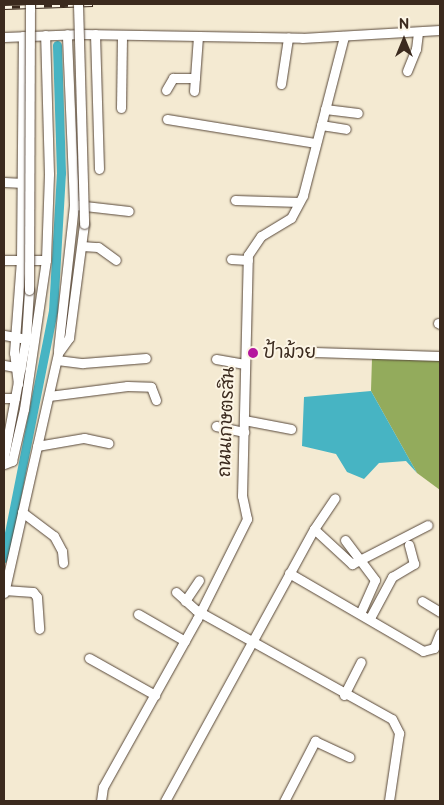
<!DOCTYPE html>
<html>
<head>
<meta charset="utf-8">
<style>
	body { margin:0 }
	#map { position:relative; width:444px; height:805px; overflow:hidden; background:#f4ead2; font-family:"Balsamiq Sans","Playpen Sans Thai",sans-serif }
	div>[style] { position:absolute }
	.forest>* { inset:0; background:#93ab5c }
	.water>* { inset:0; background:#47b4c3 }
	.canal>* { height:9px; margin:-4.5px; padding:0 4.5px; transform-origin:4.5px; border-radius:4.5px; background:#47b4c3 }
	.roads { filter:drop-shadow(0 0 1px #574739) drop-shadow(0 0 1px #574739) }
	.minor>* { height:9px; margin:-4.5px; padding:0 4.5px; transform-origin:4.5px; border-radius:4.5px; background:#fff }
	.rail>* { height:4.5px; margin-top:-2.25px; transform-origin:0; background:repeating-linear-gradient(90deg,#fcf5e5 0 8px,#3b2a1e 0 16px); box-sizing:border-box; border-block:1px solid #3b2a1e }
	.bridges { filter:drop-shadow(0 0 1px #574739) drop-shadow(0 0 1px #574739) }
	.minor-bridge>* { height:9px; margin:-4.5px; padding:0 4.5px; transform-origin:4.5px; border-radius:4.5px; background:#fff }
	.dots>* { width:14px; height:14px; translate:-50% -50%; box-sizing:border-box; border:2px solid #fcf5e5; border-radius:50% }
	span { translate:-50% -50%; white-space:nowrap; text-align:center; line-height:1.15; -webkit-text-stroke:4px #fcf5e5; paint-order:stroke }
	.poi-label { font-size:18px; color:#3b2a1e }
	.left { translate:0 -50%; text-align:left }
	.street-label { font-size:18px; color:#3b2a1e }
	.frame { position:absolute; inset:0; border:5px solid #3b2a1e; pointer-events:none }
	.north { position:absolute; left:379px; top:15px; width:50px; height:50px; -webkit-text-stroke:4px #fcf5e5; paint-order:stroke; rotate:0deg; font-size:14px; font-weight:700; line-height:20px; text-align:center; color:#3b2a1e }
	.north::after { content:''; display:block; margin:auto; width:18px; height:22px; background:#3b2a1e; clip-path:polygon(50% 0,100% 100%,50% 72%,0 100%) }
</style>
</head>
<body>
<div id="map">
	<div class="forest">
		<div style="clip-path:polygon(372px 358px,440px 359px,440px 490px,417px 473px,371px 391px)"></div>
	</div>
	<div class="water">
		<div style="clip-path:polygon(371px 391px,417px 473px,406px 461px,379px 463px,364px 479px,347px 472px,336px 454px,302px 446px,304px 397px)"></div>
	</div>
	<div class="canal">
		<div style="left:4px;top:558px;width:252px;rotate:-78.8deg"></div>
		<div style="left:53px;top:311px;width:138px;rotate:-86.7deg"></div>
		<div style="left:61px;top:173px;width:128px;rotate:-91.8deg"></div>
	</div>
	<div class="roads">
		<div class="minor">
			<div style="left:95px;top:34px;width:135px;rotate:88.3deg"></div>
			<div style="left:4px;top:37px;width:78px;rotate:-2.2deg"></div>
			<div style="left:82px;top:34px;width:220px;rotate:1deg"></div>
			<div style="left:302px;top:38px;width:138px;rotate:-3.3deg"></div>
			<div style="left:407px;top:71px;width:24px;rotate:-68deg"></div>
			<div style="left:416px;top:49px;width:17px;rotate:-83deg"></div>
			<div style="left:281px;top:84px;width:47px;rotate:-81.3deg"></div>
			<div style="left:166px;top:90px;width:14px;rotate:-60deg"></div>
			<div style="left:173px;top:78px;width:22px"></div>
			<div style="left:194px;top:91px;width:55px;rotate:-85.8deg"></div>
			<div style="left:121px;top:108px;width:73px;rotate:-89.2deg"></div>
			<div style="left:325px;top:109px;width:33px;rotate:7deg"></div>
			<div style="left:167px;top:119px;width:151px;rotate:9.2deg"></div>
			<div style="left:321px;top:125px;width:25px;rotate:9deg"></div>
			<div style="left:4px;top:182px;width:19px;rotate:3deg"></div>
			<div style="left:235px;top:200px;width:64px;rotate:1.8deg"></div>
			<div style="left:76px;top:205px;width:53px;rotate:6.5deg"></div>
			<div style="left:82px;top:246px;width:16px;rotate:4deg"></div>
			<div style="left:98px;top:247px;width:22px;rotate:36deg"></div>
			<div style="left:231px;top:259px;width:17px;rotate:3deg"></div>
			<div style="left:4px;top:260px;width:42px"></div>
			<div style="left:438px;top:323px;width:2px;rotate:27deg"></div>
			<div style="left:4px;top:335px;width:17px;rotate:10deg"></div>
			<div style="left:58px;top:350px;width:147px;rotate:-83.7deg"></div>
			<div style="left:74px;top:204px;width:170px;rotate:-92.4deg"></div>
			<div style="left:314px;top:352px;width:126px;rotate:1.8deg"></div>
			<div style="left:216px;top:359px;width:29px;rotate:10deg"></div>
			<div style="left:57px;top:360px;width:26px;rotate:7deg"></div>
			<div style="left:83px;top:363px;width:63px;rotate:-4.5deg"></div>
			<div style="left:4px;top:365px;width:17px;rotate:10deg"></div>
			<div style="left:18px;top:384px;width:31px;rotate:-97deg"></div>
			<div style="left:14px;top:353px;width:93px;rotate:-85.7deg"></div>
			<div style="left:21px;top:260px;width:224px;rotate:-89.5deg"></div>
			<div style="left:49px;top:396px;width:79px;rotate:-7.3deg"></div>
			<div style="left:127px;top:386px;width:24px;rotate:2deg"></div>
			<div style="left:151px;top:387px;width:14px;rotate:69deg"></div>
			<div style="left:4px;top:398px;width:11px"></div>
			<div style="left:244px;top:420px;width:48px;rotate:10.8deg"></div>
			<div style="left:216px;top:426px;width:29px;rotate:12deg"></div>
			<div style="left:37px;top:446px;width:48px;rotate:-9.7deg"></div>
			<div style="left:84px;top:438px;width:25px;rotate:12deg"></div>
			<div style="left:4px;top:457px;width:121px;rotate:-79.5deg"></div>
			<div style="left:26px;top:338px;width:48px;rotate:-86.4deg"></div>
			<div style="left:4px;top:464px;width:9px;rotate:-21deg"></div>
			<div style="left:12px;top:461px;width:53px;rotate:-77deg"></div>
			<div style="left:24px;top:409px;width:151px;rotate:-81.6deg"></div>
			<div style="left:46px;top:260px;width:86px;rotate:-88deg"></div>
			<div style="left:49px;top:174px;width:139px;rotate:-91.6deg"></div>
			<div style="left:22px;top:512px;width:40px;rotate:37deg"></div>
			<div style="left:54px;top:536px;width:17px;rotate:62deg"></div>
			<div style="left:62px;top:551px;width:12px;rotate:85deg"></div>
			<div style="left:314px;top:529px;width:37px;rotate:-56deg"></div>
			<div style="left:345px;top:540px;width:50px;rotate:53.1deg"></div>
			<div style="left:375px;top:580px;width:35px;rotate:114deg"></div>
			<div style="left:289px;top:573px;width:155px;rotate:30.2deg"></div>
			<div style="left:423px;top:651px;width:11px;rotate:-15deg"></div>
			<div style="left:434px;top:648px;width:16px;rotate:-68deg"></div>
			<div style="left:4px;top:590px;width:29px;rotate:4deg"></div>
			<div style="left:33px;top:592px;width:6px;rotate:51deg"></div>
			<div style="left:37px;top:597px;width:32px;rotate:86deg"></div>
			<div style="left:176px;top:592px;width:27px;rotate:42deg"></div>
			<div style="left:196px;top:610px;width:224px;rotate:29.1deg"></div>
			<div style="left:392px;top:719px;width:16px;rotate:63deg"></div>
			<div style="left:399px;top:733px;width:69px;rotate:98.4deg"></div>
			<div style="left:4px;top:593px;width:246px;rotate:-77.3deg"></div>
			<div style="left:58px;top:353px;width:19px;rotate:-54deg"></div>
			<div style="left:69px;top:338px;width:115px;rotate:-82.5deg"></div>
			<div style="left:185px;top:601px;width:25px;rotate:-56deg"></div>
			<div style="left:422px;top:601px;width:21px;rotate:31deg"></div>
			<div style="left:138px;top:614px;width:54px;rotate:29.9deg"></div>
			<div style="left:370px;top:618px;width:47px;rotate:-61.8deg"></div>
			<div style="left:392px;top:577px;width:26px;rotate:-31deg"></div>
			<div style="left:414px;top:564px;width:20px;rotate:-105deg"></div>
			<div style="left:89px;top:658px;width:76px;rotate:29.3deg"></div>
			<div style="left:344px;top:695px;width:37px;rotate:-63deg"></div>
			<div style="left:101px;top:801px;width:14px;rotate:-82deg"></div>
			<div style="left:103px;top:787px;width:193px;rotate:-60.8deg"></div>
			<div style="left:197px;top:619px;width:112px;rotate:-63.4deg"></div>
			<div style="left:247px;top:519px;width:24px;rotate:-102deg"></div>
			<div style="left:242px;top:496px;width:241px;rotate:-88.6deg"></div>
			<div style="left:248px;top:255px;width:23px;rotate:-56deg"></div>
			<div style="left:261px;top:236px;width:35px;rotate:-31deg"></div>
			<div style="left:291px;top:218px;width:26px;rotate:-62deg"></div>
			<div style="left:303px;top:195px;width:164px;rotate:-75.5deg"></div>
			<div style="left:165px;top:801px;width:310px;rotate:-61.3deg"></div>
			<div style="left:314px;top:529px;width:52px;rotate:42.6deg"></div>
			<div style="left:352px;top:564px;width:85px;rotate:-27.2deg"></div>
			<div style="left:284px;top:801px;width:68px;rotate:-62.7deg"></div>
			<div style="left:315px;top:741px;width:38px;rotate:25deg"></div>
		</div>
	</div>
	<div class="rail">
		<div style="left:4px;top:7px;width:89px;rotate:-1.9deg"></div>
	</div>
	<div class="bridges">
		<div class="minor-bridge">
			<div style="left:78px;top:4px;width:220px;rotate:88.4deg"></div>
			<div style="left:29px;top:290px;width:286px;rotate:-89.8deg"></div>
		</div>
	</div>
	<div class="dots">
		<div style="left:253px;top:353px;background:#b5179e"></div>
	</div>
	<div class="poi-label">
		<span class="left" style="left:263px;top:353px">ป้าม้วย</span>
	</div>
	<div class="street-label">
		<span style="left:227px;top:422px;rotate:-88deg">ถนนเกษตรสิน</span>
	</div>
	<div class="frame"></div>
	<div class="north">N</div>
</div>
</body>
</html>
